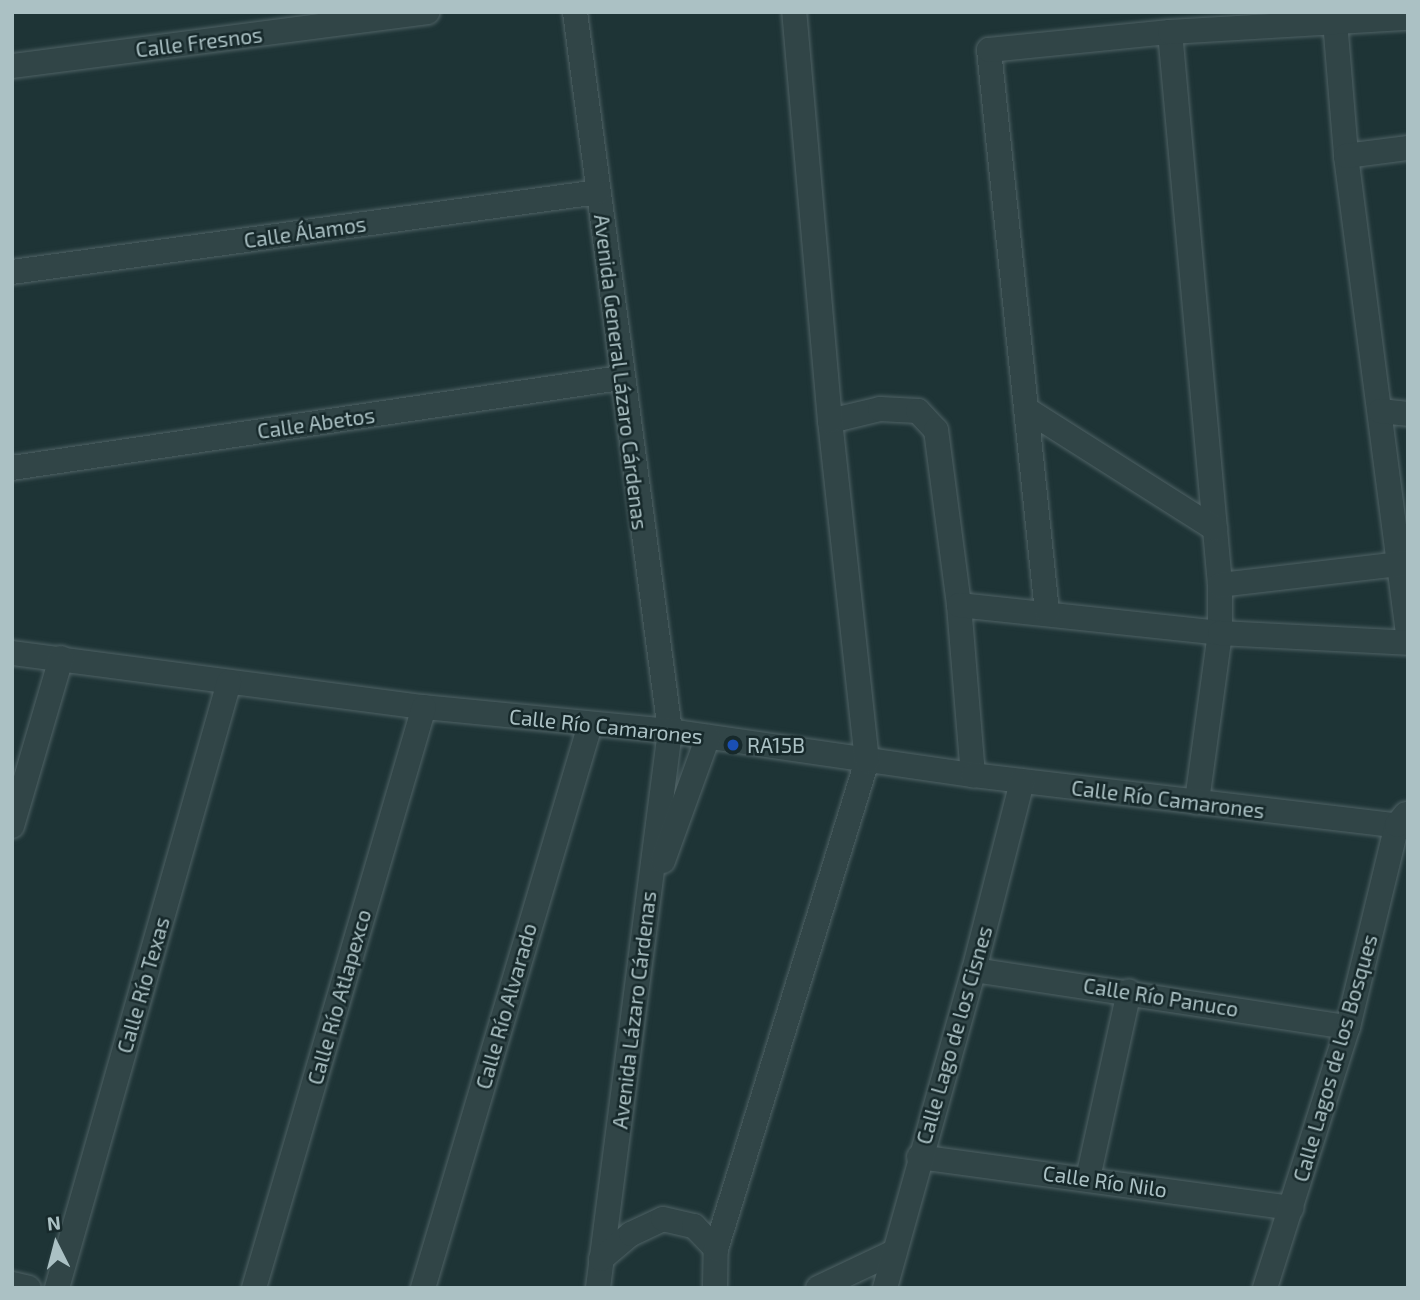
<!DOCTYPE html>
<html>
<head>
<meta charset="utf-8">
<style>
	body { margin:0 }
	#map { position:relative; width:1420px; height:1300px; overflow:hidden; background:#1e3436; font-family:"Exo 2",sans-serif }
	div>[style] { position:absolute }
	.roads { filter:drop-shadow(0 0 2px #4f6265) drop-shadow(0 0 2px #4f6265) }
	.street>* { height:24px; margin:-12px; padding:0 12px; transform-origin:12px; border-radius:12px; background:#314547 }
	.dots>* { width:19px; height:19px; translate:-50% -50%; box-sizing:border-box; border:4px solid #17292b; border-radius:50% }
	span { translate:-50% -50%; white-space:nowrap; text-align:center; line-height:1.15; -webkit-text-stroke:5px #17292b; paint-order:stroke }
	.street-label { font-size:21px; color:#abc1c4 }
	.poi-label { font-size:21px; color:#abc1c4 }
	.left { translate:0 -50%; text-align:left }
	.frame { position:absolute; inset:0; border:14px solid #abc1c4; pointer-events:none }
	.north { position:absolute; left:21px; top:1209px; width:70px; height:70px; -webkit-text-stroke:5px #17292b; paint-order:stroke; rotate:354deg; font-size:19px; font-weight:700; line-height:28px; text-align:center; color:#abc1c4 }
	.north::after { content:''; display:block; margin:auto; width:24px; height:32px; background:#abc1c4; clip-path:polygon(50% 0,100% 100%,50% 72%,0 100%) }
</style>
</head>
<body>
<div id="map">
	<div class="roads">
		<div class="street">
			<div style="left:575px;top:12px;width:725px;rotate:82.47deg"></div>
			<div style="left:670px;top:731px;width:562px;rotate:97.37deg"></div>
			<div style="left:1335px;top:21px;width:135px;rotate:85.3deg"></div>
			<div style="left:1346px;top:156px;width:482px;rotate:82.6deg"></div>
			<div style="left:1170px;top:32px;width:555px;rotate:84.83deg"></div>
			<div style="left:1220px;top:585px;width:48px;rotate:90deg"></div>
			<div style="left:1220px;top:633px;width:171px;rotate:97.8deg"></div>
			<div style="left:12px;top:66px;width:419px;rotate:-7.4deg"></div>
			<div style="left:1346px;top:156px;width:63px;rotate:-7.4deg"></div>
			<div style="left:12px;top:272px;width:591px;rotate:-7.77deg"></div>
			<div style="left:1026px;top:409px;width:224px;rotate:32.4deg"></div>
			<div style="left:1380px;top:411px;width:28px;rotate:6deg"></div>
			<div style="left:830px;top:421px;width:51px;rotate:-13.5deg"></div>
			<div style="left:880px;top:409px;width:38px;rotate:3deg"></div>
			<div style="left:918px;top:411px;width:26px;rotate:47deg"></div>
			<div style="left:936px;top:430px;width:177px;rotate:82.5deg"></div>
			<div style="left:959px;top:605px;width:171px;rotate:85.3deg"></div>
			<div style="left:12px;top:468px;width:615px;rotate:-8.42deg"></div>
			<div style="left:1220px;top:585px;width:189px;rotate:-6.7deg"></div>
			<div style="left:959px;top:605px;width:262px;rotate:6.1deg"></div>
			<div style="left:1220px;top:633px;width:188px;rotate:3deg"></div>
			<div style="left:1047px;top:612px;width:565px;rotate:-95.89deg"></div>
			<div style="left:989px;top:50px;width:182px;rotate:-5.7deg"></div>
			<div style="left:1170px;top:32px;width:238px;rotate:-3.4deg"></div>
			<div style="left:12px;top:653px;width:416px;rotate:7.5deg"></div>
			<div style="left:424px;top:707px;width:247px;rotate:5.6deg"></div>
			<div style="left:670px;top:731px;width:306px;rotate:8.3deg"></div>
			<div style="left:973px;top:775px;width:438px;rotate:6.8deg"></div>
			<div style="left:12px;top:826px;width:175px;rotate:-73.7deg"></div>
			<div style="left:663px;top:861px;width:132px;rotate:-70.1deg"></div>
			<div style="left:974px;top:970px;width:378px;rotate:8.7deg"></div>
			<div style="left:919px;top:1157px;width:376px;rotate:7.8deg"></div>
			<div style="left:1088px;top:1178px;width:191px;rotate:-77.6deg"></div>
			<div style="left:601px;top:1259px;width:39px;rotate:-40deg"></div>
			<div style="left:631px;top:1234px;width:35px;rotate:-25deg"></div>
			<div style="left:663px;top:1219px;width:32px;rotate:13deg"></div>
			<div style="left:694px;top:1226px;width:32px;rotate:46deg"></div>
			<div style="left:12px;top:1284px;width:17px;rotate:13deg"></div>
			<div style="left:57px;top:1288px;width:630px;rotate:-74.15deg"></div>
			<div style="left:254px;top:1288px;width:605px;rotate:-73.69deg"></div>
			<div style="left:423px;top:1288px;width:587px;rotate:-73.48deg"></div>
			<div style="left:715px;top:1288px;width:39px;rotate:-89deg"></div>
			<div style="left:716px;top:1249px;width:511px;rotate:-72.81deg"></div>
			<div style="left:867px;top:761px;width:342px;rotate:-96.2deg"></div>
			<div style="left:830px;top:421px;width:411px;rotate:-95deg"></div>
			<div style="left:818px;top:1288px;width:84px;rotate:-25.3deg"></div>
			<div style="left:885px;top:1288px;width:330px;rotate:-74.4deg"></div>
			<div style="left:974px;top:970px;width:195px;rotate:-75.7deg"></div>
			<div style="left:1265px;top:1288px;width:274px;rotate:-72.4deg"></div>
			<div style="left:1348px;top:1027px;width:208px;rotate:-76.4deg"></div>
			<div style="left:1397px;top:825px;width:14px;rotate:-51deg"></div>
		</div>
	</div>
	<div class="dots">
		<div style="left:733px;top:745px;background:#1a4fb4"></div>
	</div>
	<div class="street-label">
		<span style="left:199px;top:42px;rotate:-7deg">Calle Fresnos</span>
		<span style="left:305px;top:232px;rotate:-8deg">Calle Álamos</span>
		<span style="left:621px;top:372px;rotate:83deg">Avenida General Lázaro Cárdenas</span>
		<span style="left:316px;top:423px;rotate:-8deg">Calle Abetos</span>
		<span style="left:606px;top:726px;rotate:6deg">Calle Río Camarones</span>
		<span style="left:1168px;top:799px;rotate:7deg">Calle Río Camarones</span>
		<span style="left:143px;top:985px;rotate:-74deg">Calle Río Texas</span>
		<span style="left:339px;top:997px;rotate:-74deg">Calle Río Atlapexco</span>
		<span style="left:1161px;top:997px;rotate:9deg">Calle Río Panuco</span>
		<span style="left:506px;top:1006px;rotate:-74deg">Calle Río Alvarado</span>
		<span style="left:634px;top:1010px;rotate:-83deg">Avenida Lázaro Cárdenas</span>
		<span style="left:954px;top:1035px;rotate:-74deg">Calle Lago de los Cisnes</span>
		<span style="left:1335px;top:1058px;rotate:-74deg">Calle Lagos de los Bosques</span>
		<span style="left:1105px;top:1181px;rotate:8deg">Calle Río Nilo</span>
	</div>
	<div class="poi-label">
		<span class="left" style="left:747px;top:745px">RA15B</span>
	</div>
	<div class="frame"></div>
	<div class="north">N</div>
</div>
</body>
</html>
